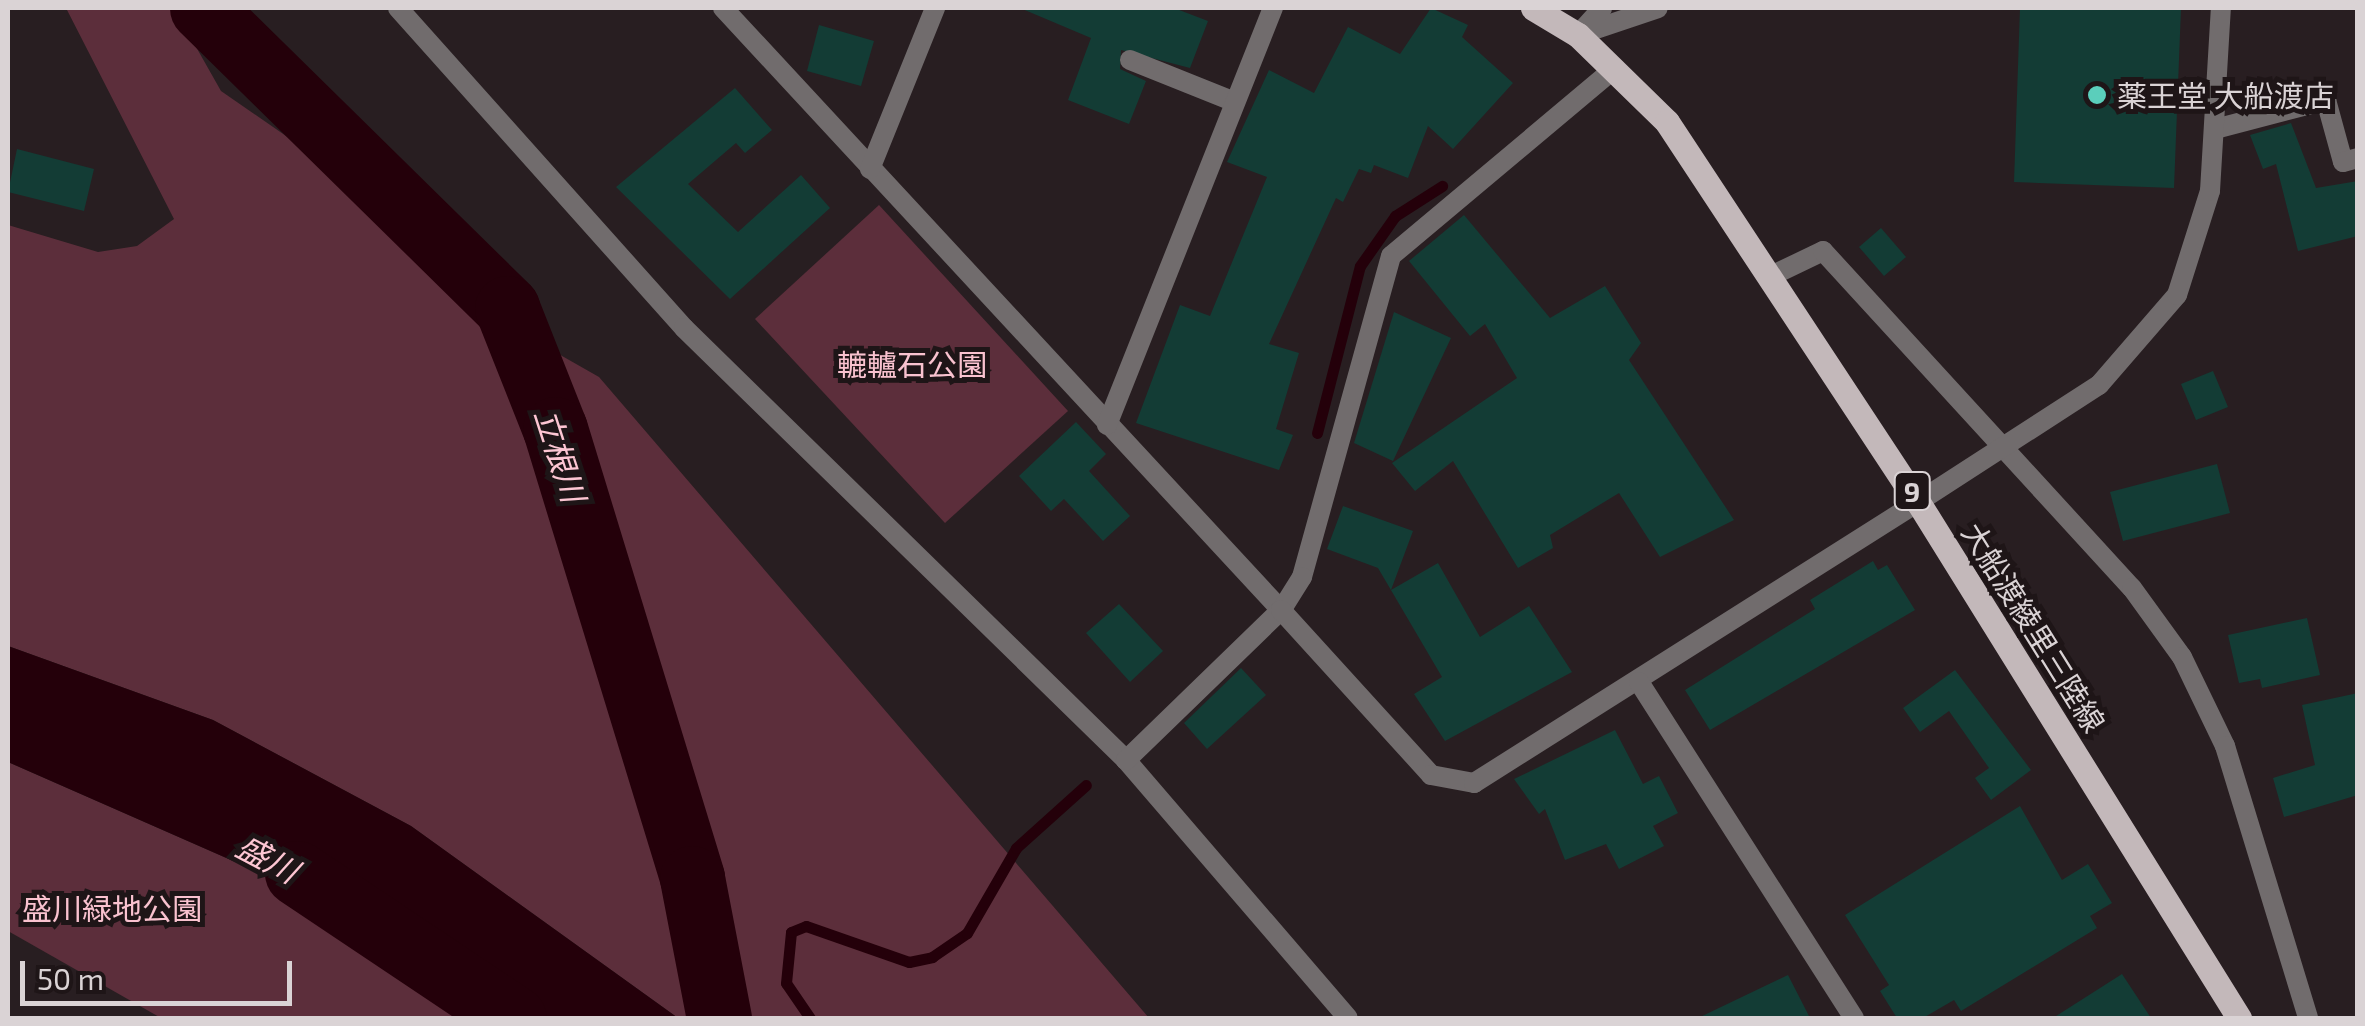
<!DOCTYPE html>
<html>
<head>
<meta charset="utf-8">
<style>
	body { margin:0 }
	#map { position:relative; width:2365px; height:1026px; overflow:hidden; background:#281e21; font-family:"Exo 2","Noto Sans JP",sans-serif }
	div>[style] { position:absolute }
	.green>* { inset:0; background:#5c2e3b }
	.water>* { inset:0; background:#24000a }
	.stream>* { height:11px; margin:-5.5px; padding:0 5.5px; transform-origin:5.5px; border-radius:5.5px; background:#24000a }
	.river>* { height:65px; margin:-32.5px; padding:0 32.5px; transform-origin:32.5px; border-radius:32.5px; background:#24000a }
	.building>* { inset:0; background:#133c35 }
	.minor>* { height:20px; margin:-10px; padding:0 10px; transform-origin:10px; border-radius:10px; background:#716c6d }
	.tertiary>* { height:20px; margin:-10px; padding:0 10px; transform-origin:10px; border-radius:10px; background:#716c6d }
	.primary>* { height:25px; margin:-12.5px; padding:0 12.5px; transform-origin:12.5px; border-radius:12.5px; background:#c3b8ba }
	.dots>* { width:28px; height:28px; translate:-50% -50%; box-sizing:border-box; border:5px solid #1e1517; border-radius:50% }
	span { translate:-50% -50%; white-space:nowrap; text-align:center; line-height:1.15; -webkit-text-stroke:10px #1e1517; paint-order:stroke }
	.shield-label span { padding:2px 8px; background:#1e1517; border:2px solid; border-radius:8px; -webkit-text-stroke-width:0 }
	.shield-label { font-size:28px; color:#dad3d5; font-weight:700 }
	.poi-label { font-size:30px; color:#dad3d5 }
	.left { translate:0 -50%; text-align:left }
	.park-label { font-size:30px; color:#f9c2cf }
	.street-label { font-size:30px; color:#dad3d5 }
	.water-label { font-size:32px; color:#fdc6d3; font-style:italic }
	.frame { position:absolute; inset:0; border:10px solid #dad3d5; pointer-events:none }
	.scale { position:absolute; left:20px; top:961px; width:272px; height:45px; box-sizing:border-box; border:5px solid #dad3d5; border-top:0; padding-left:12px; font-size:30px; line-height:35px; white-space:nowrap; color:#dad3d5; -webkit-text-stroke:8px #1e1517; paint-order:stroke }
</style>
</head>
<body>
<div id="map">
	<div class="green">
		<div style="clip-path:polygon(66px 8px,174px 8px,221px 91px,335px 170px,497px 319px,599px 377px,1149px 1018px,678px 1018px,411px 826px,213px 720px,8px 646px,8px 225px,98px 252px,137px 246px,174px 219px)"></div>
		<div style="clip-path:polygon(879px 205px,1068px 411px,945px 523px,755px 319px)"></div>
		<div style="clip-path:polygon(8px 762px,420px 943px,541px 1018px,161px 1018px,8px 931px)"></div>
	</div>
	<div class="water">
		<div style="clip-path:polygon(8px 646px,213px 720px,411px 826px,678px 1018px,541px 1018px,420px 943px,8px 762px)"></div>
	</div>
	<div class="stream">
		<div style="left:1317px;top:433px;width:172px;rotate:-75.6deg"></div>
		<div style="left:1360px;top:266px;width:61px;rotate:-55deg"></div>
		<div style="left:1395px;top:216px;width:56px;rotate:-32.6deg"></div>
		<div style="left:810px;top:1018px;width:42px;rotate:-124.4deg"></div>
		<div style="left:786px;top:983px;width:51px;rotate:-84.4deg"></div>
		<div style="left:791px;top:932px;width:16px;rotate:-22deg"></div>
		<div style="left:806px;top:926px;width:109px;rotate:19.3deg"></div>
		<div style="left:909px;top:962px;width:24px;rotate:-12deg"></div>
		<div style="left:932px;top:957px;width:42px;rotate:-34.4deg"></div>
		<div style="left:967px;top:933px;width:98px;rotate:-60deg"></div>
		<div style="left:1016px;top:848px;width:94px;rotate:-42deg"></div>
	</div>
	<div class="river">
		<div style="left:202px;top:8px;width:428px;rotate:44.5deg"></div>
		<div style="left:507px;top:308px;width:130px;rotate:68.4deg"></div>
		<div style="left:555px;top:429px;width:469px;rotate:73deg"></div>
		<div style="left:692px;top:878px;width:143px;rotate:79.1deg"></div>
		<div style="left:297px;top:873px;width:261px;rotate:33.8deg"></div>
	</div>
	<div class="building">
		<div style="clip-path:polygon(1020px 8px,1174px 8px,1208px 21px,1190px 68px,1121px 50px,1120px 69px,1146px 81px,1129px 124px,1068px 100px,1091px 38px)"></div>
		<div style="clip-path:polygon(1431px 8px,1468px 25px,1462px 37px,1513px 83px,1453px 149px,1428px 126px,1408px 178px,1374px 165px,1371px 173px,1359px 169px,1343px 202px,1336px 198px,1269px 344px,1299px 353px,1276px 429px,1293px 435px,1279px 470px,1136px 423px,1180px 305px,1210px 316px,1267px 177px,1227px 162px,1269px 70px,1314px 93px,1348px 27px,1400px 54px)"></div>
		<div style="clip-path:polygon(2020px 8px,2181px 8px,2174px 188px,2014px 182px)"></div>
		<div style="clip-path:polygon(819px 25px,874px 41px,861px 86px,807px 71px)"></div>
		<div style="clip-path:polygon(735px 88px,772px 130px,745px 153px,736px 143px,688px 184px,738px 232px,801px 175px,830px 208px,730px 299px,616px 187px)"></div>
		<div style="clip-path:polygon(2291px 123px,2316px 188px,2358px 181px,2358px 236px,2298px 251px,2276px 164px,2263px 169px,2250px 135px)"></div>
		<div style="clip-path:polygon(17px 149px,94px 169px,84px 211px,8px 192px)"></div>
		<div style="clip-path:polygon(1464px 215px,1550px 318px,1605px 286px,1641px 343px,1629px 360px,1734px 520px,1660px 557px,1619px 493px,1550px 535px,1553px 548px,1518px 568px,1453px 461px,1415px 491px,1392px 463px,1517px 378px,1485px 324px,1470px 336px,1409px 261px)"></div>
		<div style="clip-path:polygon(1881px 228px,1906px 257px,1884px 276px,1859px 247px)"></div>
		<div style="clip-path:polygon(1394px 312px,1451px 338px,1393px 461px,1354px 443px)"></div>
		<div style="clip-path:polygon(2213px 371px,2228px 407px,2196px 420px,2181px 384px)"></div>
		<div style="clip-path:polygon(1076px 422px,1106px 454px,1089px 471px,1130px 516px,1103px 541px,1064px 499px,1051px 511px,1019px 476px)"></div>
		<div style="clip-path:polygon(2217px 464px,2230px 513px,2123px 541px,2110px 492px)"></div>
		<div style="clip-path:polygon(1343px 506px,1413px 531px,1391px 590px,1438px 563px,1480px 637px,1529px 606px,1572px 672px,1445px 741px,1414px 694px,1442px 677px,1378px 568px,1327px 549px)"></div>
		<div style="clip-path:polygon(1873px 561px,1878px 570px,1887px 565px,1915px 610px,1710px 730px,1685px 690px,1815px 609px,1810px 600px)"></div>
		<div style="clip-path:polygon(1119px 604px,1163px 651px,1130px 682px,1086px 633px)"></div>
		<div style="clip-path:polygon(2307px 618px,2320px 675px,2262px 688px,2260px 679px,2239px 683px,2228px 635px)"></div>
		<div style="clip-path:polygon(1241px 668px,1266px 695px,1207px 749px,1184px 723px)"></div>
		<div style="clip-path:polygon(1955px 670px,2031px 770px,1991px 800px,1975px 778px,1989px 768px,1949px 711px,1920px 732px,1903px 708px)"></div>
		<div style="clip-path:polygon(2358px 693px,2358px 795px,2284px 817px,2273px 778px,2315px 765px,2302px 705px)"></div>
		<div style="clip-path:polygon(1615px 730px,1643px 784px,1659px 776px,1678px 813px,1653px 826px,1664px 846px,1619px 869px,1606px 844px,1565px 860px,1545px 809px,1539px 814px,1514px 779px)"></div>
		<div style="clip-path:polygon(2020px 806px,2062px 880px,2088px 864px,2112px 903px,2090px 916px,2097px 928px,1961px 1011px,1954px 1000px,1923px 1018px,1897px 1018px,1880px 991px,1889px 985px,1845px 915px)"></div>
		<div style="clip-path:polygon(2122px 974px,2151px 1018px,2053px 1018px)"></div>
		<div style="clip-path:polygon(1788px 975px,1810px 1018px,1698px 1018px)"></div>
	</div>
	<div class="minor">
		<div style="left:398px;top:8px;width:429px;rotate:48.2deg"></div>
		<div style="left:684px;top:328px;width:618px;rotate:44.34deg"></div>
		<div style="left:1126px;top:760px;width:340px;rotate:49.3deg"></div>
		<div style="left:723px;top:8px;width:821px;rotate:47.17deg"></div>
		<div style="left:1281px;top:610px;width:216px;rotate:135.9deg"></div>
		<div style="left:1578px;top:35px;width:84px;rotate:-18.6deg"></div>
		<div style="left:1130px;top:60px;width:113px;rotate:21.8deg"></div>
		<div style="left:1615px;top:68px;width:292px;rotate:140deg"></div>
		<div style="left:1391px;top:256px;width:333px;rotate:105.5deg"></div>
		<div style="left:1302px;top:577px;width:39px;rotate:122deg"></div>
		<div style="left:1281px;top:610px;width:223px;rotate:47.7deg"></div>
		<div style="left:1431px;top:775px;width:44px;rotate:10.5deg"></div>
		<div style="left:1474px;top:783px;width:525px;rotate:-32.33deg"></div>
		<div style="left:2215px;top:129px;width:115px;rotate:-14.6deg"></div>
		<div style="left:2326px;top:100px;width:64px;rotate:74.7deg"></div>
		<div style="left:2343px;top:162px;width:16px;rotate:-15deg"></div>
		<div style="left:870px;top:169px;width:174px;rotate:-68deg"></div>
		<div style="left:1769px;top:277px;width:60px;rotate:-25.7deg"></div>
		<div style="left:1823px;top:251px;width:457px;rotate:47.5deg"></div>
		<div style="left:2132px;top:588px;width:85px;rotate:54.1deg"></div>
		<div style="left:2182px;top:657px;width:99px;rotate:64.2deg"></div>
		<div style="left:2225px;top:746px;width:284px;rotate:73deg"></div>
		<div style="left:1107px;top:425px;width:449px;rotate:-68.3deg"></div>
		<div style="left:1639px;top:682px;width:399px;rotate:57.4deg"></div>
	</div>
	<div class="tertiary">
		<div style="left:1578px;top:35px;width:36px;rotate:-48deg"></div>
		<div style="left:1918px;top:502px;width:216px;rotate:-32.9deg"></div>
		<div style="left:2099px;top:385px;width:119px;rotate:-49.1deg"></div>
		<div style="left:2177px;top:295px;width:109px;rotate:-72.4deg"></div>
		<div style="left:2210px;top:191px;width:183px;rotate:-86.6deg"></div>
	</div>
	<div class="primary">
		<div style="left:1533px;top:8px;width:52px;rotate:31deg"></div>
		<div style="left:1578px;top:35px;width:124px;rotate:44.3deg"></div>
		<div style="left:1667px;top:122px;width:455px;rotate:56.6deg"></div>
		<div style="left:1918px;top:502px;width:608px;rotate:58.11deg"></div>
	</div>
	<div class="dots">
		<div style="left:2097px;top:95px;background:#5bcebb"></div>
	</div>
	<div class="shield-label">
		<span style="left:1912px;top:491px">9</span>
	</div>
	<div class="poi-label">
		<span class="left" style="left:2117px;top:95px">薬王堂 大船渡店</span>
	</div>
	<div class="park-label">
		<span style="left:912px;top:364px">轆轤石公園</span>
		<span style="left:112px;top:908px">盛川緑地公園</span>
	</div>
	<div class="street-label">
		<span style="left:2034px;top:627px;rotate:58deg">大船渡綾里三陸線</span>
	</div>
	<div class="water-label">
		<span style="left:561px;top:455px;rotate:72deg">立根川</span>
		<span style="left:268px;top:858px;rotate:28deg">盛川</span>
	</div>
	<div class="frame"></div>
	<div class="scale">50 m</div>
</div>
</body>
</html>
